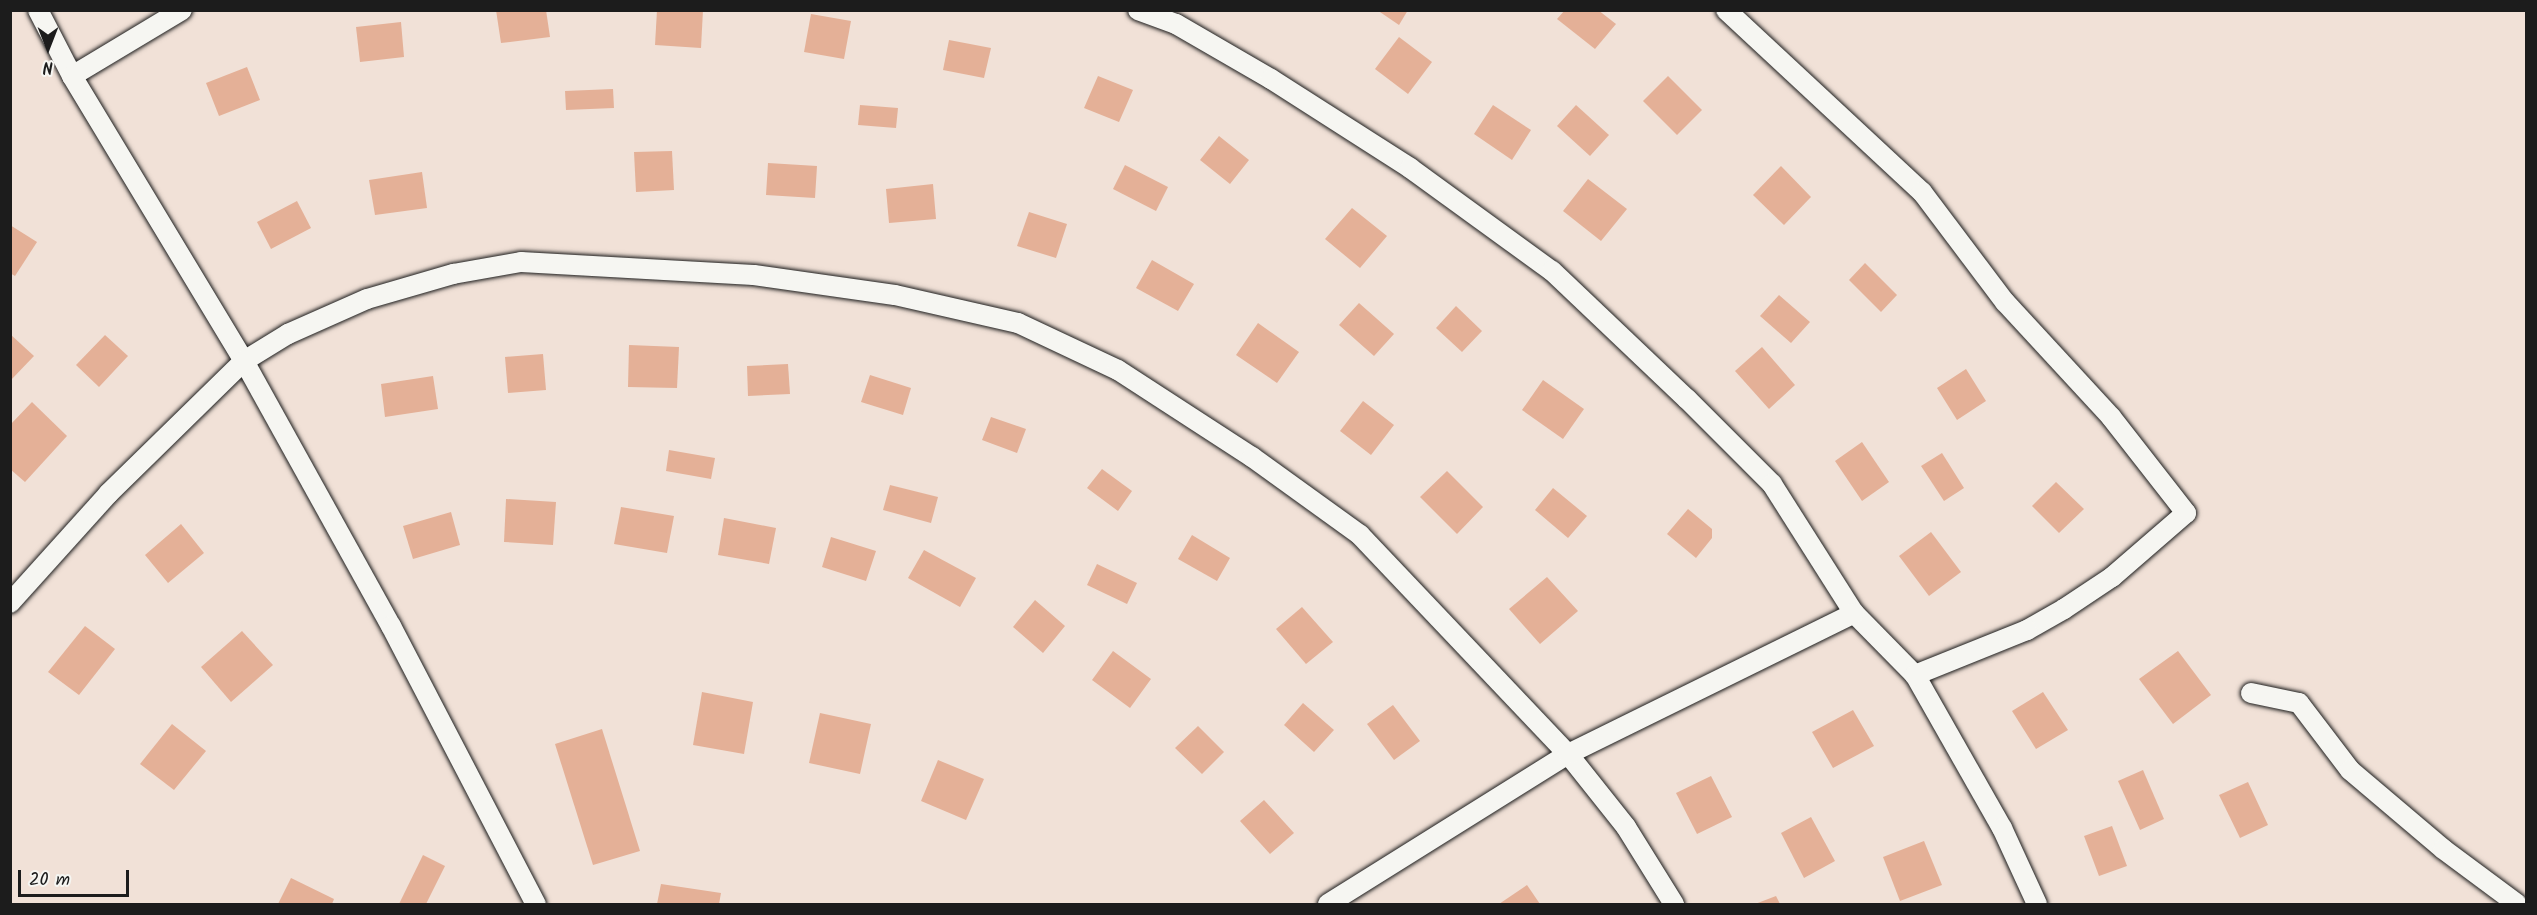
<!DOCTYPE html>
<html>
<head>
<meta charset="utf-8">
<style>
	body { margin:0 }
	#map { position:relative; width:2537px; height:915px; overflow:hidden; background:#f1e1d7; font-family:Kalam,sans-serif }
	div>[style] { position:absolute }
	.building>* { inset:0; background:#e4b097 }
	.roads { filter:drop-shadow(0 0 2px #1c1c1c) drop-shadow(0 0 2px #1c1c1c) }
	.lane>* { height:20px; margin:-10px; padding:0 10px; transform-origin:10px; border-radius:10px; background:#f6f6f2 }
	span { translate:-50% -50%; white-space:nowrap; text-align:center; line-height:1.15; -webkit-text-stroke:6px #f6f6f2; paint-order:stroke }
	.frame { position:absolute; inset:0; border:12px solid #1c1c1c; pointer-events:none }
	.north { position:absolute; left:18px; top:18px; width:60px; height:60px; -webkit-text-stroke:4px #f6f6f2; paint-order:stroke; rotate:180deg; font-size:16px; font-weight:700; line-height:24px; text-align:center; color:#1c1c1c }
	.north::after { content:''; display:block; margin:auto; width:21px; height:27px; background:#1c1c1c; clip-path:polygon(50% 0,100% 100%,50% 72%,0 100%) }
	.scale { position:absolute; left:18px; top:870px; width:111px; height:27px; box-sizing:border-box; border:3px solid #1c1c1c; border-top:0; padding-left:8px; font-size:18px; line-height:21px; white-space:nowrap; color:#1c1c1c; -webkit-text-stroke:4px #f6f6f2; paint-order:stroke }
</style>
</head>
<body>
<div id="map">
	<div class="building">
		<div style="clip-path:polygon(496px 10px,546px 10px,550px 37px,501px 43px)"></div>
		<div style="clip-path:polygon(657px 10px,703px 10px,701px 48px,655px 45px)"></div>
		<div style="clip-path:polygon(1377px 10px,1408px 10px,1399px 25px)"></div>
		<div style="clip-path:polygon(1565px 10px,1598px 10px,1616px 24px,1595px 49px,1557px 19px)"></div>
		<div style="clip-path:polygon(811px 14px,851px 21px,844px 59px,804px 52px)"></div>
		<div style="clip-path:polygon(401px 22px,404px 57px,360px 62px,356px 27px)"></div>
		<div style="clip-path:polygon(1399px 37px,1432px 62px,1408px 94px,1375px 69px)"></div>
		<div style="clip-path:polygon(949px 40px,991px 48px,984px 78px,943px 70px)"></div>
		<div style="clip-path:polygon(247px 67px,260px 100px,219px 116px,206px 83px)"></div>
		<div style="clip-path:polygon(1098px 76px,1133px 90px,1119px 122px,1084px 108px)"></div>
		<div style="clip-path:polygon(1668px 76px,1702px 110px,1677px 135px,1643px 101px)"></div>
		<div style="clip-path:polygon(613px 89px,614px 108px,566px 110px,565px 91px)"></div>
		<div style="clip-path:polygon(860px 105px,898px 108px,896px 128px,858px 125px)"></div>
		<div style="clip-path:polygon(1493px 105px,1531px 130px,1512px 160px,1474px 134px)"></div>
		<div style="clip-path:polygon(1576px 105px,1609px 135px,1590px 156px,1557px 126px)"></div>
		<div style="clip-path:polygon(1219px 136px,1249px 160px,1230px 184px,1200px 160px)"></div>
		<div style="clip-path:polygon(672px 151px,674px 190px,636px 192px,634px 152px)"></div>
		<div style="clip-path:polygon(768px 163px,817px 166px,815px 198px,766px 195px)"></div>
		<div style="clip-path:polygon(1125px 165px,1168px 187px,1156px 211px,1113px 189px)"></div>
		<div style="clip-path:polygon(1781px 166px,1811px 197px,1784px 225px,1753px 195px)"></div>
		<div style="clip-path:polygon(422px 172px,427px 208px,375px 215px,369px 180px)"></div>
		<div style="clip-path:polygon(1588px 179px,1627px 209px,1601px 241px,1563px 211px)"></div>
		<div style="clip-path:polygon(933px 184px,936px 219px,889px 223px,886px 189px)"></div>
		<div style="clip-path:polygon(297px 201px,311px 228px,271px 249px,257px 222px)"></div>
		<div style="clip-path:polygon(1352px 208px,1387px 236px,1360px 268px,1325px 239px)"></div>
		<div style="clip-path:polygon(1029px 212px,1067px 224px,1056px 258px,1017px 246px)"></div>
		<div style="clip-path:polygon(10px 225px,37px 242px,15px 276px,10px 273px)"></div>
		<div style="clip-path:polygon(1152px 260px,1194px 284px,1178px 311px,1136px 288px)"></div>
		<div style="clip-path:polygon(1865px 263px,1897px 295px,1881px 312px,1849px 280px)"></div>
		<div style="clip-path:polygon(1779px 295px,1810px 322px,1791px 343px,1760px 316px)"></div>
		<div style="clip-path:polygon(1359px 303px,1394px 334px,1374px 356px,1339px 325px)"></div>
		<div style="clip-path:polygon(1456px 306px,1482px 331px,1462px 352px,1436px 328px)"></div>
		<div style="clip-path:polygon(1258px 323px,1299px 352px,1277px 383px,1236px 355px)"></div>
		<div style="clip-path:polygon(10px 334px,34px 356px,10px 381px)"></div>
		<div style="clip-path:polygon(105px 335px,128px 356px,99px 387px,76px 365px)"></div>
		<div style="clip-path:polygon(629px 345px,679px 347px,677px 388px,628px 387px)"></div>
		<div style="clip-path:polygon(1762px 347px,1795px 385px,1769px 409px,1735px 371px)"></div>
		<div style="clip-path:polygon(543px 354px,546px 390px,508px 393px,505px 357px)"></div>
		<div style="clip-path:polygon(788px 364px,790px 394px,748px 396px,747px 366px)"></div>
		<div style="clip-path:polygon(1966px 369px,1986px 401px,1957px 420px,1937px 388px)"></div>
		<div style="clip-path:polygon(870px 375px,911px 388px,903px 415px,861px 402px)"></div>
		<div style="clip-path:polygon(433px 376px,438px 409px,385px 417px,381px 384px)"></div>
		<div style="clip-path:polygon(1543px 380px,1584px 409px,1563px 439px,1522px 410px)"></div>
		<div style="clip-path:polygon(1363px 401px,1394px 425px,1371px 455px,1340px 431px)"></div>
		<div style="clip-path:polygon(32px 402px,67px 436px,25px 482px,10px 469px,10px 425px)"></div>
		<div style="clip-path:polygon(991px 417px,1026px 429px,1017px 453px,982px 440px)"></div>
		<div style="clip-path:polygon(1862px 442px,1889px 482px,1862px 501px,1835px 461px)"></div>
		<div style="clip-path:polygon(669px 450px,715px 458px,711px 479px,666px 471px)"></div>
		<div style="clip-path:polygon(1942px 453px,1964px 488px,1944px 501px,1921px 466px)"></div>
		<div style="clip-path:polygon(1102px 469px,1132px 491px,1118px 511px,1087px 488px)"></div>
		<div style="clip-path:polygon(1447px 471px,1483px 507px,1457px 534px,1420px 497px)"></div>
		<div style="clip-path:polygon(2056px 482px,2084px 509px,2059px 533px,2032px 506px)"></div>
		<div style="clip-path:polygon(890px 485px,938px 497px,931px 523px,883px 510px)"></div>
		<div style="clip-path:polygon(1553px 488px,1587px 516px,1568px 538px,1535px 510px)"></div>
		<div style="clip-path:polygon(506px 499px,556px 502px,553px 545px,504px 542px)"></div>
		<div style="clip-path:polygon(621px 507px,674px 516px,667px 553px,614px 544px)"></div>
		<div style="clip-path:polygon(1688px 509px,1712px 529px,1712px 538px,1696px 558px,1667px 534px)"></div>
		<div style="clip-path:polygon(451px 512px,460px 545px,413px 559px,403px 526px)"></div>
		<div style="clip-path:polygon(724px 518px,776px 528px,769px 564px,718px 555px)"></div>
		<div style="clip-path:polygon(181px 524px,204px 553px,168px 583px,145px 555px)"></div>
		<div style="clip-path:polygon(1931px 532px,1961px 572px,1929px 596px,1899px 556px)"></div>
		<div style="clip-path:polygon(1192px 535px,1230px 558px,1217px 581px,1178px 559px)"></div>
		<div style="clip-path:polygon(831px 537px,876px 551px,866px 581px,822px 567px)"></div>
		<div style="clip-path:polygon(924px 550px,976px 578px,960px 607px,908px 578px)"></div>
		<div style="clip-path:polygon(1097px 564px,1137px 583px,1127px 604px,1087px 585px)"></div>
		<div style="clip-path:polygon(1547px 577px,1578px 611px,1540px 644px,1509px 609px)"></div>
		<div style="clip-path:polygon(1035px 600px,1065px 626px,1043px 653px,1013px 627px)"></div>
		<div style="clip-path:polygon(1302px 607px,1333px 642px,1306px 664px,1276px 629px)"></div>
		<div style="clip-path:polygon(85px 626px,115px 649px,79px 695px,48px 672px)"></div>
		<div style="clip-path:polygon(242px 631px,273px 665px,231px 702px,201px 667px)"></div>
		<div style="clip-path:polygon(1113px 651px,1151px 679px,1130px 708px,1092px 680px)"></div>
		<div style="clip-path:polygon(2178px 651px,2211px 695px,2173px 724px,2139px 679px)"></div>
		<div style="clip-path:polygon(702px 692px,753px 702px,744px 754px,693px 745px)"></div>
		<div style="clip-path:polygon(2043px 692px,2068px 730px,2036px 749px,2012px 711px)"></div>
		<div style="clip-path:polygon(1303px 703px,1334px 730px,1314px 752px,1284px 725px)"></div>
		<div style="clip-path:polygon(1393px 705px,1420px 741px,1394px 760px,1367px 724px)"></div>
		<div style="clip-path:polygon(1853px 710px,1874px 746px,1833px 768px,1812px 732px)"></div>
		<div style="clip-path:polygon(820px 713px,871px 724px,860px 774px,809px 763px)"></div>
		<div style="clip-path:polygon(172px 724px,206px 751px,174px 790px,140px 764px)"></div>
		<div style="clip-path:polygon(1198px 726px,1224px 752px,1202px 774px,1175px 748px)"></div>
		<div style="clip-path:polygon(602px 729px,640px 851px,593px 865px,555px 744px)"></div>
		<div style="clip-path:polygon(938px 760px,984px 779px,966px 820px,921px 801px)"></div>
		<div style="clip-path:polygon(2143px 770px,2164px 819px,2140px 830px,2118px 781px)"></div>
		<div style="clip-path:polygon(1711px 776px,1732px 817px,1697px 834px,1676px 793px)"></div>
		<div style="clip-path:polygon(2248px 782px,2268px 825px,2240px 838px,2219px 795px)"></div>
		<div style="clip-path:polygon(1264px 800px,1294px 833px,1270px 854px,1240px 821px)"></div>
		<div style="clip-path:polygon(1811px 817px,1835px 861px,1804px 878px,1781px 833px)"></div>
		<div style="clip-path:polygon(2112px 826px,2127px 866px,2099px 876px,2084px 836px)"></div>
		<div style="clip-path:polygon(1924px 841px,1942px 885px,1900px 901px,1883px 857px)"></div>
		<div style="clip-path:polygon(423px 855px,445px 866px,426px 904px,399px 904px)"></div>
		<div style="clip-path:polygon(291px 878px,334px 899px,332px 904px,278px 904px)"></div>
		<div style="clip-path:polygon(661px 884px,721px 893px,719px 904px,657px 904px)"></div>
		<div style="clip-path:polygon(1527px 885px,1540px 904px,1499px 904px)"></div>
		<div style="clip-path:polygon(1776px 896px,1780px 904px,1755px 904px)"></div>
	</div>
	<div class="roads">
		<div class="lane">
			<div style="left:38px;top:10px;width:74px;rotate:62.7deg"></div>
			<div style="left:72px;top:76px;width:333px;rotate:58.9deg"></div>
			<div style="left:244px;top:361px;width:303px;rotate:61deg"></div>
			<div style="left:391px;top:626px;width:314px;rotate:62.5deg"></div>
			<div style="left:1138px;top:10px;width:40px;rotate:20.2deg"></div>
			<div style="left:1176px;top:24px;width:110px;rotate:30.1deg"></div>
			<div style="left:1271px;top:79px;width:165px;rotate:32.6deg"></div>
			<div style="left:1410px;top:168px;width:175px;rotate:36deg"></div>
			<div style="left:1552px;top:271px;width:186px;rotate:43.5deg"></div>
			<div style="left:1687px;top:399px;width:120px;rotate:45deg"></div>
			<div style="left:1772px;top:484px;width:153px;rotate:57.6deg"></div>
			<div style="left:1854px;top:613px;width:87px;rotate:45.5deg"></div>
			<div style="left:1915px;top:675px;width:176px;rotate:60.4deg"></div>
			<div style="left:2002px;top:828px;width:84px;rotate:65.3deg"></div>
			<div style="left:1726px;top:10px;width:267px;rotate:42.9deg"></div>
			<div style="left:1922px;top:192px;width:138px;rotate:53deg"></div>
			<div style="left:2005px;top:302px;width:156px;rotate:47.3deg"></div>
			<div style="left:2111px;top:417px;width:122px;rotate:52deg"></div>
			<div style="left:2186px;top:513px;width:98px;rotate:139.1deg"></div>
			<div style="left:2112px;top:577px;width:58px;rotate:146.3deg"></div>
			<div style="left:2064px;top:609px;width:43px;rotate:150.4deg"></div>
			<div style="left:2027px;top:630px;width:121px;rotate:158.1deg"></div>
			<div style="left:72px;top:76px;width:128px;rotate:-31deg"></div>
			<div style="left:10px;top:603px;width:147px;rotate:-48deg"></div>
			<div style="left:108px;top:494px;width:190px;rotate:-44.4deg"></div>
			<div style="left:244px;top:361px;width:52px;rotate:-31.5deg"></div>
			<div style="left:288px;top:334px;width:86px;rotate:-23.9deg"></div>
			<div style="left:367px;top:299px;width:90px;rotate:-16.2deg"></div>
			<div style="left:453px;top:274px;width:69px;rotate:-10deg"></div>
			<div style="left:521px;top:262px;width:233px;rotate:3.2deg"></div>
			<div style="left:754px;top:275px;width:142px;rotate:8.1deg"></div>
			<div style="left:895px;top:295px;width:126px;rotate:12.8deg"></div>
			<div style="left:1018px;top:323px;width:110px;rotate:25.2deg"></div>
			<div style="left:1118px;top:370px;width:160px;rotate:33deg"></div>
			<div style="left:1252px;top:457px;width:133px;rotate:35.8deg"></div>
			<div style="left:1360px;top:535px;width:302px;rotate:46.5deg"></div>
			<div style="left:1568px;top:754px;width:93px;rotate:51.5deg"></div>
			<div style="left:1626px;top:827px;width:91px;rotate:58.1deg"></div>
			<div style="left:2251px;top:693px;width:49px;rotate:11.8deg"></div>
			<div style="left:2299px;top:703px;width:84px;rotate:52.7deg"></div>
			<div style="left:2350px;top:770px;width:122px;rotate:40.3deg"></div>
			<div style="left:2443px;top:849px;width:92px;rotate:36.6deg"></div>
			<div style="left:1328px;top:904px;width:283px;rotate:-32deg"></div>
			<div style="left:1568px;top:754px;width:319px;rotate:-26.2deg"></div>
		</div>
	</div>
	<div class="frame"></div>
	<div class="north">N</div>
	<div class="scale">20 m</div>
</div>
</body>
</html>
